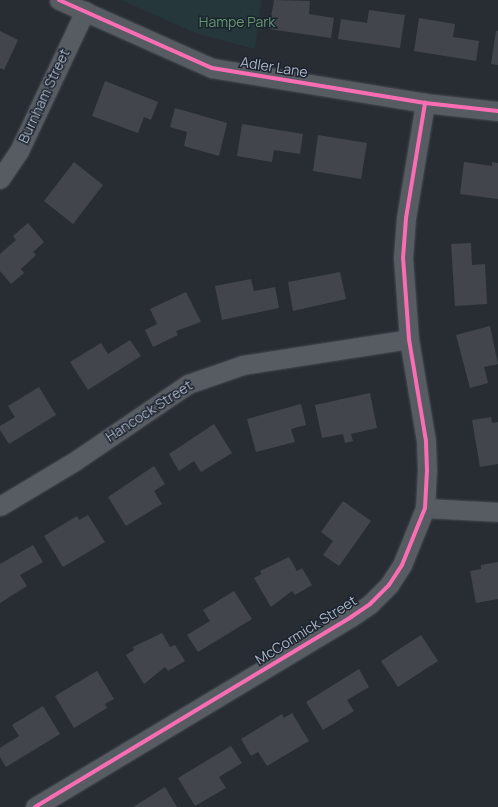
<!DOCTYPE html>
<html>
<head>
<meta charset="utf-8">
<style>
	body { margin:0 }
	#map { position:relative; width:498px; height:807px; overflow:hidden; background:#282d34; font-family:Manrope,sans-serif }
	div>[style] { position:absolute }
	.green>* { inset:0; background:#25373a }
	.building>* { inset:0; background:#42464c }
	.roads { filter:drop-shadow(0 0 1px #46494f) drop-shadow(0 0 1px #46494f) }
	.minor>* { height:19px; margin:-9.5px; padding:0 9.5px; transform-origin:9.5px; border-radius:9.5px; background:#575b62 }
	.cycleway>* { height:4px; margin:-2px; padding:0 2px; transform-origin:2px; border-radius:2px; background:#f96db3 }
	span { translate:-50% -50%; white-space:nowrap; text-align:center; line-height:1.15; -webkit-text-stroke:3px #1b232f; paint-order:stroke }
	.park-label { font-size:14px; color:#679771 }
	.street-label { font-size:14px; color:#b0b9c6 }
</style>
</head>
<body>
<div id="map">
	<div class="green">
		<div style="clip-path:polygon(121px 0,261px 0,255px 49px,198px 34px)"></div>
	</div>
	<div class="building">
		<div style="clip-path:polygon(274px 0,310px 1px,309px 14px,334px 18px,331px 38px,269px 29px)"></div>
		<div style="clip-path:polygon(369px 10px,405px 15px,400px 48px,338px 39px,341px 19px,367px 23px)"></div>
		<div style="clip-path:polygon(419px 18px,455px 24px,453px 37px,479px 41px,476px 61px,414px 51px)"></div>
		<div style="clip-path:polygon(0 31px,18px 40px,4px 70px,0 68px)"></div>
		<div style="clip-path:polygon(496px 31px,498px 31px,498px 65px,491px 64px)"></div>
		<div style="clip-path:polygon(105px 81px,158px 102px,151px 120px,144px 117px,138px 133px,92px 116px)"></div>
		<div style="clip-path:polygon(175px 108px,227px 123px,219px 156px,184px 146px,187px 132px,170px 127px)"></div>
		<div style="clip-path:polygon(242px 124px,303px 134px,300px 154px,274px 150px,272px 162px,237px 156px)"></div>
		<div style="clip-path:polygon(318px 135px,367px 143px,361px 179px,313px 171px)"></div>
		<div style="clip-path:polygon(74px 162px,103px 185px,73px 224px,44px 201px)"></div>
		<div style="clip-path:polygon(464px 162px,492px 166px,492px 162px,498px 163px,498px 199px,460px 194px)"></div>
		<div style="clip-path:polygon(28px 223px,44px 242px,33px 252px,36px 255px,21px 269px,24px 273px,11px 284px,0 271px,0 254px,16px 240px,13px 236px)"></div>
		<div style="clip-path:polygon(471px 243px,472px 265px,485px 264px,487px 304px,455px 306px,451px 244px)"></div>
		<div style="clip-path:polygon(340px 272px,346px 299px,293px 311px,288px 282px)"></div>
		<div style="clip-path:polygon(251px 279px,254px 291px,275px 287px,279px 308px,222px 320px,215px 286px)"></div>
		<div style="clip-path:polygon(186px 292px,201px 322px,176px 331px,178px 335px,153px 347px,145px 330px,157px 324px,150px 309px)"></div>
		<div style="clip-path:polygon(490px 326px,498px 364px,484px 367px,488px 383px,470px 388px,456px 335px)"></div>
		<div style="clip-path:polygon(130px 340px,141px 356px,88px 390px,70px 362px,101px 343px,108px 354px)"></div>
		<div style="clip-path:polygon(39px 387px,56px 415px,9px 444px,0 430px,0 426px,15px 417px,8px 406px)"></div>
		<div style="clip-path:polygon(370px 393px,377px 428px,351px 434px,353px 441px,345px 443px,343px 434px,322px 438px,315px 405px)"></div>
		<div style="clip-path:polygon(301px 404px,306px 425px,291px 429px,295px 442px,256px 452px,247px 419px)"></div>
		<div style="clip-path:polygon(491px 417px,492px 423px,498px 422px,498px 464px,480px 467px,472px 420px)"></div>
		<div style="clip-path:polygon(214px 424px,232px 453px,201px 472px,194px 461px,179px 471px,169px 454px)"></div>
		<div style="clip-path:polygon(154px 466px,165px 484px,154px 491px,162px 504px,126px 526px,108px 497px)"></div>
		<div style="clip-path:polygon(343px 501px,371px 521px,339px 566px,323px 555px,333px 541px,321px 532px)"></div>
		<div style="clip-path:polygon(88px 515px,105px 542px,63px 567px,44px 536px,77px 516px,79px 520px)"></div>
		<div style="clip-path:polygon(33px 545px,43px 562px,20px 575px,27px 586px,0 603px,0 564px)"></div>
		<div style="clip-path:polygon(289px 557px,297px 571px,302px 568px,312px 585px,295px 595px,292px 591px,271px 607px,254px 578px,262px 574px,260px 571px)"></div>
		<div style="clip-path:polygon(498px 562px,498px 599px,476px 603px,470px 571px,481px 569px,481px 565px)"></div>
		<div style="clip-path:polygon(234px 591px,252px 619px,198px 652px,187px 635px,210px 621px,203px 610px)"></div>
		<div style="clip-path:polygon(162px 633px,170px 647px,175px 645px,185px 661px,168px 671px,165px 667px,144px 684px,126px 655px,134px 650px,133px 647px)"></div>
		<div style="clip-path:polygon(421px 635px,438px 661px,398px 687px,381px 661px)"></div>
		<div style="clip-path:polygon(359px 669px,369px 687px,347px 700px,354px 711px,323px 730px,306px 702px)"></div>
		<div style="clip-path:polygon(97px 671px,114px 699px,105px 704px,107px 708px,74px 728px,55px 696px)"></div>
		<div style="clip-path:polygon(43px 706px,60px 734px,6px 767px,0 757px,0 748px,19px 736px,12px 725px)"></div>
		<div style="clip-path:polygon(292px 713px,309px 741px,267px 766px,258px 752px,251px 756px,241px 739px,282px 714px,284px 718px)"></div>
		<div style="clip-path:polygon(231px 746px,242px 763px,219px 777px,226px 788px,195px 806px,178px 778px)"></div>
		<div style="clip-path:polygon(165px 787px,177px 807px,133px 807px)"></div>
	</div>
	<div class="roads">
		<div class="minor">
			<div style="left:59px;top:0;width:167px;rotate:24deg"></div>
			<div style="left:212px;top:68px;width:216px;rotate:9.3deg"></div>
			<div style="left:425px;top:103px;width:73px;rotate:6.3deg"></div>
			<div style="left:0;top:179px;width:34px;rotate:-56deg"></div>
			<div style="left:19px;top:151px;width:155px;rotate:-64.8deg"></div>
			<div style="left:0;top:506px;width:87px;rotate:-31deg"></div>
			<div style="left:75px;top:461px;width:137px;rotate:-34.3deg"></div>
			<div style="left:188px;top:384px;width:58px;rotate:-19.1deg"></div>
			<div style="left:243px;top:365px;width:168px;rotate:-8.9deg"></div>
			<div style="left:425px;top:508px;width:73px;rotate:3.1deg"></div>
			<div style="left:35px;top:807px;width:369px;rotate:-31deg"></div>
			<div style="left:351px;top:617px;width:23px;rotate:-34deg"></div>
			<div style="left:370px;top:604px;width:27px;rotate:-45deg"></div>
			<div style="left:389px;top:585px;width:24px;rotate:-57deg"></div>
			<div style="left:402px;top:565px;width:61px;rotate:-68deg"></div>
			<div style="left:425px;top:508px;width:37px;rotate:-87deg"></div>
			<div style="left:427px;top:471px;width:30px;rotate:-92deg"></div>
			<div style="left:426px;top:441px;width:103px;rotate:-99.5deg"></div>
			<div style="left:409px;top:339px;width:81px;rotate:-94.2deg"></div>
			<div style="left:403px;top:258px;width:40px;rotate:-85.7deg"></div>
			<div style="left:406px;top:218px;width:117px;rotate:-80.6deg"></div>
		</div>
	</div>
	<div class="cycleway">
		<div style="left:59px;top:0;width:167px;rotate:24deg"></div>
		<div style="left:212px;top:68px;width:216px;rotate:9.3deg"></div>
		<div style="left:425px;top:103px;width:73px;rotate:6.3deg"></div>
		<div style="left:35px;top:807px;width:369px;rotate:-31deg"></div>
		<div style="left:351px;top:617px;width:23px;rotate:-34deg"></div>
		<div style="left:370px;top:604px;width:27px;rotate:-45deg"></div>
		<div style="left:389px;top:585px;width:24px;rotate:-57deg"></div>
		<div style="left:402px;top:565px;width:61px;rotate:-68deg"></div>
		<div style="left:425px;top:508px;width:37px;rotate:-87deg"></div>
		<div style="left:427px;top:471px;width:30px;rotate:-92deg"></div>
		<div style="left:426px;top:441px;width:103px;rotate:-99.5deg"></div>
		<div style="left:409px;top:339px;width:81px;rotate:-94.2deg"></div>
		<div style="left:403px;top:258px;width:40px;rotate:-85.7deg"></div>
		<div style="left:406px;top:218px;width:117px;rotate:-80.6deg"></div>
	</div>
	<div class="park-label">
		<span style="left:237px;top:22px">Hampe Park</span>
	</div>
	<div class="street-label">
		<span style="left:274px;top:67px;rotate:9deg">Adler Lane</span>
		<span style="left:44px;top:96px;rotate:-65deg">Burnham Street</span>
		<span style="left:149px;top:411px;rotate:-33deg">Hancock Street</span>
		<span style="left:306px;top:630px;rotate:-32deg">McCormick Street</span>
	</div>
</div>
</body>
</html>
